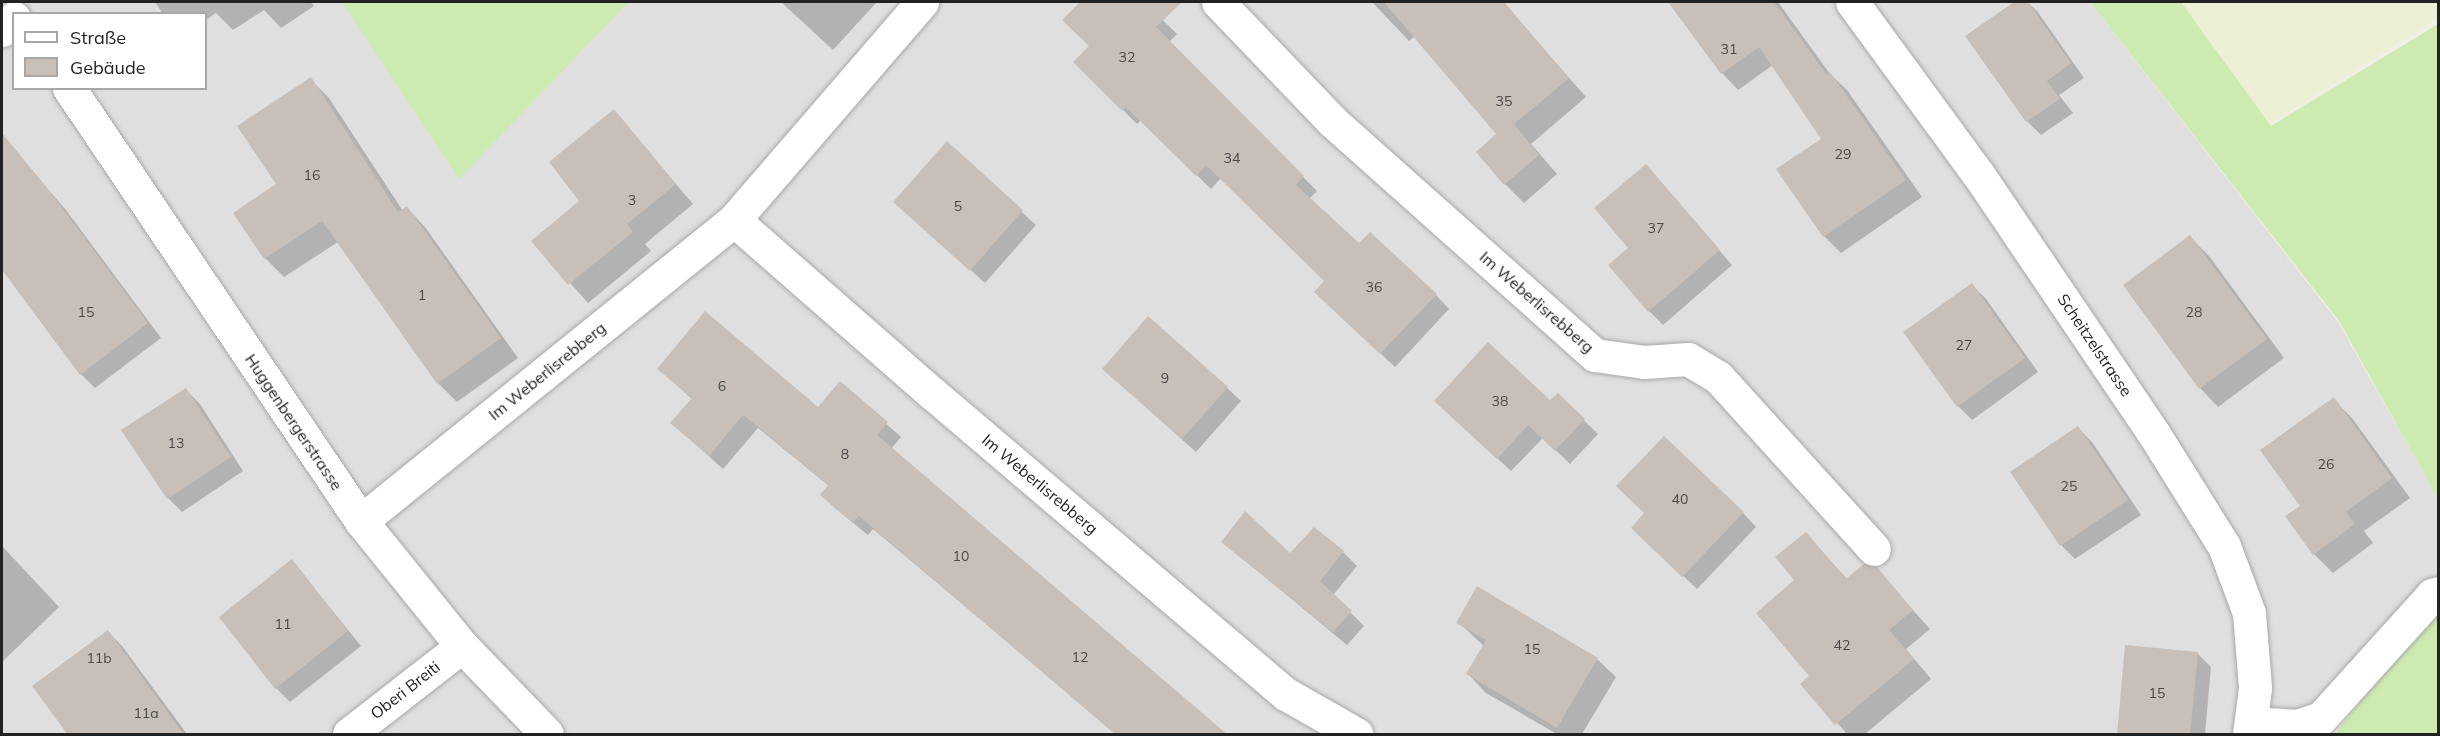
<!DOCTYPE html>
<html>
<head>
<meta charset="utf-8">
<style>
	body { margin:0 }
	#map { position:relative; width:2440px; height:736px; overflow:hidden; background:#f2efe9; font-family:Mulish,sans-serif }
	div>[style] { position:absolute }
	.residential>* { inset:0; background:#e0dfdf }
	.farmland>* { inset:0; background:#eef0d5 }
	.grass>* { inset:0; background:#cdebb0 }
	.shadow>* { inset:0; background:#0003 }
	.building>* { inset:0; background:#c7bfb8 }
	.roads { filter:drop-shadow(0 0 2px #a9a9a9) drop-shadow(0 0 2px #a9a9a9) }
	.street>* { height:33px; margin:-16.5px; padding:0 16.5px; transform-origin:16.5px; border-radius:16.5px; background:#fff }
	span { translate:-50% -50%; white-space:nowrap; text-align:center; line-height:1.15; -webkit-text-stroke:6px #fff; paint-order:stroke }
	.number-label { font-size:14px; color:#4b4948 }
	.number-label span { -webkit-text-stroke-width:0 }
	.street-label { font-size:16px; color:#222 }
	.frame { position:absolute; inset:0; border:3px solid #222; pointer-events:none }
	.legend { position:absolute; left:12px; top:12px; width:195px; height:78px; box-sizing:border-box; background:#fff; border:2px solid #a7a7a7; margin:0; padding:8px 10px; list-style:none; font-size:18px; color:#222 }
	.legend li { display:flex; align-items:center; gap:12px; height:30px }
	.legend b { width:30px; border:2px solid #a7a7a7 }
</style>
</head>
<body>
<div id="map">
	<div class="residential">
		<div style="clip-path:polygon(evenodd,2px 2px,2090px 2px,2338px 322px,2438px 498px,2438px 593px,2321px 718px,2249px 734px,2px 734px,2px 2px,14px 14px,206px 14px,206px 88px,14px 88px,14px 14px)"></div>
	</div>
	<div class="farmland">
		<div style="clip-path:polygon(2180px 2px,2438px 2px,2438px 19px,2268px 125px)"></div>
	</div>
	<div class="grass">
		<div style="clip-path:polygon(342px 2px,629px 2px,459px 179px)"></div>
		<div style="clip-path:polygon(2090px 2px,2181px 2px,2271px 126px,2438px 24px,2438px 499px,2339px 321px)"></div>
		<div style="clip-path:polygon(2438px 607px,2438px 734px,2335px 734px,2432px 609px)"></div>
	</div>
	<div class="shadow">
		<div style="clip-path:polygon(155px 2px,311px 2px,314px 6px,281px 28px,264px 10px,233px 30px,216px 13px,206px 20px,206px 14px,163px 14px)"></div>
		<div style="clip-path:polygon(781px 2px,877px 2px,833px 50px)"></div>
		<div style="clip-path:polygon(1082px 2px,1144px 2px,1177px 34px,1169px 42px,1317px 191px,1309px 199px,1359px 246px,1436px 295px,1449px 309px,1395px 367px,1330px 306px,1326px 281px,1221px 178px,1211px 189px,1141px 120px,1137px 124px,1075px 62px,1091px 46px,1064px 20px)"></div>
		<div style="clip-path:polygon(1372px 2px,1493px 2px,1499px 8px,1504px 4px,1586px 97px,1531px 144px,1557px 174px,1524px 203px,1505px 184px,1498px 135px,1415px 36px,1409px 41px)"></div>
		<div style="clip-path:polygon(1694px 2px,1778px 2px,1830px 74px,1847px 90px,1922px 197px,1841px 253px,1824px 236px,1778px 170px,1823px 139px,1773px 65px,1738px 90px,1722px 73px,1678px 13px)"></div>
		<div style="clip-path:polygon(2017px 2px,2027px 2px,2037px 11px,2084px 78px,2059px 95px,2073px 113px,2041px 135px,2027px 121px,1967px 37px)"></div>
		<div style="clip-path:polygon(310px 79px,329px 98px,403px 211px,407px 208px,425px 227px,518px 358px,457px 402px,438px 383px,338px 242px,284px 277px,265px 258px,278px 185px)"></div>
		<div style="clip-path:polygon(613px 111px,693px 204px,645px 244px,651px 251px,588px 303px,533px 241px,582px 201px)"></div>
		<div style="clip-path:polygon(8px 143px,66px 210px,161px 338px,95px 388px,81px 374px,37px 291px,2px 248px,2px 148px)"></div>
		<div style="clip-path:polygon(947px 144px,1036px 225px,985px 283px,895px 202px)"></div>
		<div style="clip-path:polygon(1646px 166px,1732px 265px,1663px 325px,1649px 311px,1631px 248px)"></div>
		<div style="clip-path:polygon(2190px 237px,2209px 256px,2284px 358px,2218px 407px,2200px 388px)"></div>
		<div style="clip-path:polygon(1972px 285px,1986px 299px,2038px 372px,1972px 420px,1958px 406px,1905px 332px)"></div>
		<div style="clip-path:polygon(659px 369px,818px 409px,840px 383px,901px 437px,891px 449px,1117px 734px,873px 529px,868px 535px,836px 509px,822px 495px,829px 486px,758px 428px,723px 469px,672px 423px,693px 400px)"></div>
		<div style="clip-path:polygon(1118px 382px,1227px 388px,1241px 401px,1196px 452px)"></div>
		<div style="clip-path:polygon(186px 390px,200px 404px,243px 471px,182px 512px,168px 498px)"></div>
		<div style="clip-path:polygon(1558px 395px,1598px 434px,1570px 464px,1543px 438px,1511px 471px,1450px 414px,1551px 403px)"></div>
		<div style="clip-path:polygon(2333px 399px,2352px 418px,2410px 498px,2364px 531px,2373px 543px,2333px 573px,2314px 554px,2302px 506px)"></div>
		<div style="clip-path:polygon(2078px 428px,2092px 442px,2141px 515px,2075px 559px,2061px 545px)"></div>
		<div style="clip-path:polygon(1743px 513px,1756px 527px,1697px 589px,1646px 541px)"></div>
		<div style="clip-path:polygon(1806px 534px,1848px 580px,1876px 569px,1930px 629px,1906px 649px,1931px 679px,1865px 734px,1847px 734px,1803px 684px,1811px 677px,1797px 580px)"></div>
		<div style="clip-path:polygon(1223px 542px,1290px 555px,1343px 552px,1357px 566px,1333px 595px,1364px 626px,1347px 645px)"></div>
		<div style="clip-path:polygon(2px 546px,59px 607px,2px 662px)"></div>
		<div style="clip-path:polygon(292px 561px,361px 646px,290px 702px,276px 688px)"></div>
		<div style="clip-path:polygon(1458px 622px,1597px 659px,1616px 677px,1582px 734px,1557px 734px,1486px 693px,1468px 674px,1484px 646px)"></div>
		<div style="clip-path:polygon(108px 632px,122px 646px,187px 734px,70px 734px)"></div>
		<div style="clip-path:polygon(2197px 653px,2211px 667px,2205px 734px,2119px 734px)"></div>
	</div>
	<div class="building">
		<div style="clip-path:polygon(1080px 2px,1182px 2px,1156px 27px,1304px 176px,1296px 185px,1359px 243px,1370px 232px,1437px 294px,1380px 354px,1314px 292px,1324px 281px,1206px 165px,1196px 176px,1126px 107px,1122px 111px,1073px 62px,1089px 46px,1062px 20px)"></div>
		<div style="clip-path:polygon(1384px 2px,1504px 2px,1569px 78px,1514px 124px,1539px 155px,1504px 185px,1476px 152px,1496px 134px)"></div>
		<div style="clip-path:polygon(1668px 2px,1774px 2px,1827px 75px,1830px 72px,1906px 180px,1823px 237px,1776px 169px,1821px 139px,1759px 47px,1721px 74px)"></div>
		<div style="clip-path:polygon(2014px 2px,2028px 2px,2071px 63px,2047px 81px,2060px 99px,2026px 122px,1965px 36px)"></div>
		<div style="clip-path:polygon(311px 77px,398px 212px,407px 206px,501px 338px,437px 384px,322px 221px,264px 259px,233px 213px,276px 184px,237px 126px)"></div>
		<div style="clip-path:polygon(614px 109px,676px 184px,627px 224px,633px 232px,568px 285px,531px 241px,579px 201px,549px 162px)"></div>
		<div style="clip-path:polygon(2px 133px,52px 194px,148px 323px,80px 375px,2px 270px)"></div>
		<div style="clip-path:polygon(947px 141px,1023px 210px,970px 271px,893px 202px)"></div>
		<div style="clip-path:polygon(1646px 164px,1720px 250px,1648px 312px,1608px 265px,1628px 248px,1594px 208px)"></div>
		<div style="clip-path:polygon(2190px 235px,2267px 339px,2199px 389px,2123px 285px)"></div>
		<div style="clip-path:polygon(1972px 283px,2025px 358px,1957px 407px,1903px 332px)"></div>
		<div style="clip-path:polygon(705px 311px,818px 407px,840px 381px,888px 422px,877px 435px,1228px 735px,1116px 735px,859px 516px,853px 523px,820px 495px,828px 485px,743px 415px,709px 456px,670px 423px,692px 398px,657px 369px)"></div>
		<div style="clip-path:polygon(1148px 316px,1228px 387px,1182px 439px,1102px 369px)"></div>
		<div style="clip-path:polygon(1488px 342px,1550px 400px,1558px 393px,1585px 419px,1555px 451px,1528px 425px,1497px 459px,1434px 401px)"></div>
		<div style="clip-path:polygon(186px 388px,231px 457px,167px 499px,121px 430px)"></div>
		<div style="clip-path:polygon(2334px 397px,2392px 478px,2346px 512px,2355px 524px,2313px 555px,2285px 516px,2300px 506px,2260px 450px)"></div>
		<div style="clip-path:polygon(2078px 426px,2128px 500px,2060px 546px,2010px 472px)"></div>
		<div style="clip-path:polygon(1664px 436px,1744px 512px,1682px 577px,1631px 528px,1644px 513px,1616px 486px)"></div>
		<div style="clip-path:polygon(1245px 511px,1290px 553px,1314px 527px,1344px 551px,1320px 581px,1352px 611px,1333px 632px,1221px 542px)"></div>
		<div style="clip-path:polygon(1806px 532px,1846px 579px,1864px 564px,1877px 567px,1913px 610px,1889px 630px,1914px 659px,1835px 725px,1800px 684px,1809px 676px,1756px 613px,1794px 580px,1775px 557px)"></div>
		<div style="clip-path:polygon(292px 559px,348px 631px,275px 689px,219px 617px)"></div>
		<div style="clip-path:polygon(1477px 586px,1598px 658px,1557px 728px,1466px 674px,1486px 640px,1456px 623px)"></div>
		<div style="clip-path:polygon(108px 630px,153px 692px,184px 735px,68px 735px,32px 686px)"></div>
		<div style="clip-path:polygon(2125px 645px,2198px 652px,2190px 735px,2117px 735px)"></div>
	</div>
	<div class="roads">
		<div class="street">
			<div style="left:922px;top:2px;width:288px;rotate:130.8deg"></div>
			<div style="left:734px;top:220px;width:264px;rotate:41.2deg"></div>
			<div style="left:933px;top:394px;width:463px;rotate:40.4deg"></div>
			<div style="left:1286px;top:694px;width:81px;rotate:29.7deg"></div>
			<div style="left:1218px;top:2px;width:165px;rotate:46.2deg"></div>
			<div style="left:1332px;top:121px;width:352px;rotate:41.7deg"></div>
			<div style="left:1595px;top:355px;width:49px;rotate:8.1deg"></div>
			<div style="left:1644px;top:362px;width:44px;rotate:-3.9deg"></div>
			<div style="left:1688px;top:359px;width:35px;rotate:31deg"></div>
			<div style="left:1718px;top:377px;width:232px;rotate:47.8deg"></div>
			<div style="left:1852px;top:2px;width:213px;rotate:53.8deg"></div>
			<div style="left:1978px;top:174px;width:314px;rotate:55.9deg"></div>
			<div style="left:2154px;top:434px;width:132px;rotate:58deg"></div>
			<div style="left:2224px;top:546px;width:72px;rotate:69.5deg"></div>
			<div style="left:2249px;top:613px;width:75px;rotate:85.4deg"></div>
			<div style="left:2255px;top:688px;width:46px;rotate:97.4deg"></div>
			<div style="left:2px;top:30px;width:17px;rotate:-45deg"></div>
			<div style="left:69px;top:88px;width:522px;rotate:56.01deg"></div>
			<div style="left:361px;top:521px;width:161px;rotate:51.1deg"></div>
			<div style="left:462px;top:646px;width:122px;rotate:46deg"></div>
			<div style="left:361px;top:521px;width:479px;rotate:-38.9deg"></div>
			<div style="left:2252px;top:723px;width:45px;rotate:3.8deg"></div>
			<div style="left:2297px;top:726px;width:25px;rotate:-18deg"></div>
			<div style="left:2321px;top:718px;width:166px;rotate:-47.9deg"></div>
			<div style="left:2432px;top:595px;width:6px;rotate:-18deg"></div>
			<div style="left:349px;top:734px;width:143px;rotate:-37.9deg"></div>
		</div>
	</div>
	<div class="number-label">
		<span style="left:1729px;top:49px">31</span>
		<span style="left:1127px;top:57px">32</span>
		<span style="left:1504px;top:101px">35</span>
		<span style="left:1843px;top:154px">29</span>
		<span style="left:1232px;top:158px">34</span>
		<span style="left:312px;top:175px">16</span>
		<span style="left:632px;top:200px">3</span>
		<span style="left:958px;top:206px">5</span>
		<span style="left:1656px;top:228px">37</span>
		<span style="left:1374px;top:287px">36</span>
		<span style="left:422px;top:295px">1</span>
		<span style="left:86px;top:312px">15</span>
		<span style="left:2194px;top:312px">28</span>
		<span style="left:1964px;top:345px">27</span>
		<span style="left:1165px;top:378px">9</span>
		<span style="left:722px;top:386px">6</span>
		<span style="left:1500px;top:401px">38</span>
		<span style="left:176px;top:443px">13</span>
		<span style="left:845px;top:454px">8</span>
		<span style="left:2326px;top:464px">26</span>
		<span style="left:2069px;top:486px">25</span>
		<span style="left:1680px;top:499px">40</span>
		<span style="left:961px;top:556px">10</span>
		<span style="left:283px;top:624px">11</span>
		<span style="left:1842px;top:645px">42</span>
		<span style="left:1532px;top:649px">15</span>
		<span style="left:1080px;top:657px">12</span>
		<span style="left:99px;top:658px">11b</span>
		<span style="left:2157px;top:693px">15</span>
		<span style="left:146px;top:713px">11a</span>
	</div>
	<div class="street-label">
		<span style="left:1537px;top:302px;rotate:41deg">Im Weberlisrebberg</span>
		<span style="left:2095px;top:345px;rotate:56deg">Scheitzelstrasse</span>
		<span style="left:547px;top:371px;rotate:-39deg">Im Weberlisrebberg</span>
		<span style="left:294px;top:422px;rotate:56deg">Huggenbergerstrasse</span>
		<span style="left:1040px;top:484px;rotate:40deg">Im Weberlisrebberg</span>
		<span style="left:405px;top:690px;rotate:-38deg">Oberi Breiti</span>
	</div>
	<div class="frame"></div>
	<ul class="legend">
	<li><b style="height:8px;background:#fff"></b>Straße</li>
	<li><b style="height:16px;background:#c7bfb8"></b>Gebäude</li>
	</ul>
</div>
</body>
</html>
